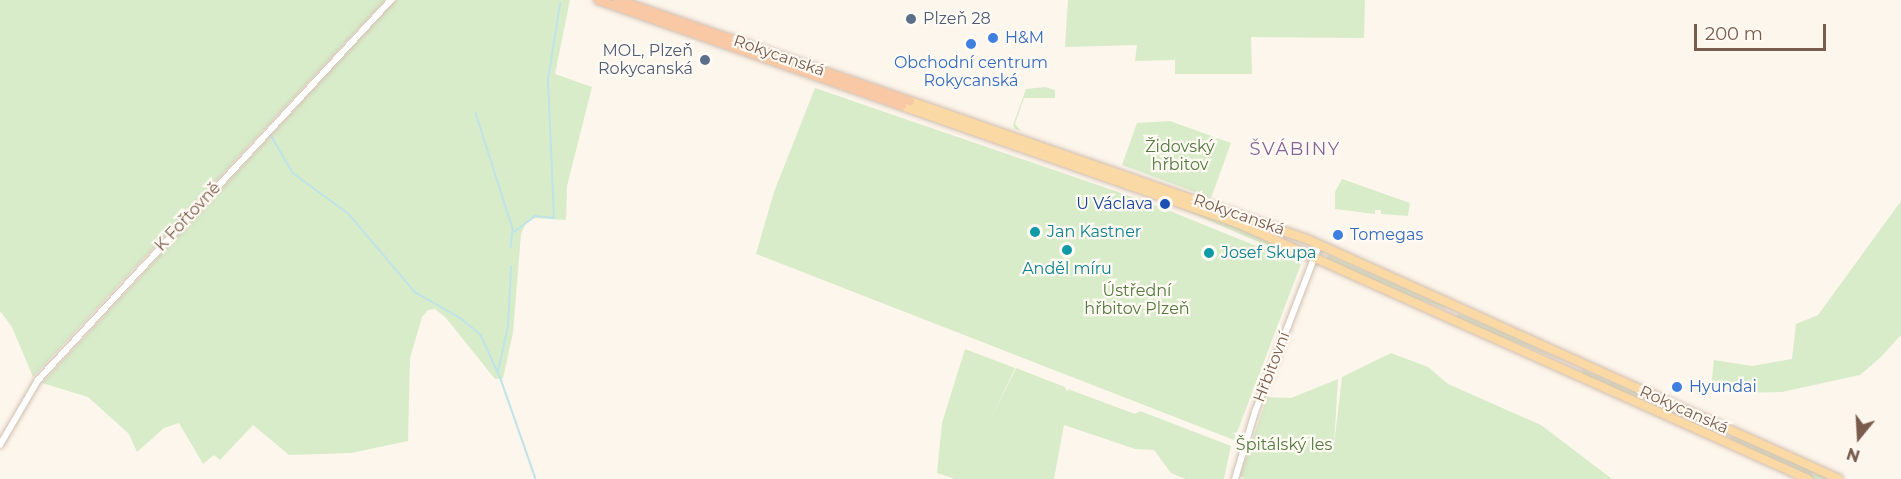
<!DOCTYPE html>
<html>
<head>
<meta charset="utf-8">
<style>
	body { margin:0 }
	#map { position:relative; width:1901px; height:479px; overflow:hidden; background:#fdf6ec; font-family:Montserrat,sans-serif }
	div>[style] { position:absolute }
	.green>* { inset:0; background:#d8ecc9 }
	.stream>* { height:1.5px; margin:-0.75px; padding:0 0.75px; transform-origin:0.75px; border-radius:0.75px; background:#bfe3e8 }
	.roads { filter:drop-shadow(0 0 2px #d1beb0) drop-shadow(0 0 2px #d1beb0) }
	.tertiary>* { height:6px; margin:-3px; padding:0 3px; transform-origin:3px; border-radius:3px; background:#fff }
	.primary>* { height:8px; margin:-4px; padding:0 4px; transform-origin:4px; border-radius:4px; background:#fbd9a5 }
	.trunk>* { height:8px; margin:-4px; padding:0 4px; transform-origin:4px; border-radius:4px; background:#f9c8a4 }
	.dots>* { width:16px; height:16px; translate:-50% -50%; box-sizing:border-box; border:3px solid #fffaf3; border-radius:50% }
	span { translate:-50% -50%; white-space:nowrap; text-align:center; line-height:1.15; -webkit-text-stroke:4.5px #fffaf3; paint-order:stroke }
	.service-label { font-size:16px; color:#4e5e75 }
	.left { translate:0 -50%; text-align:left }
	.right { translate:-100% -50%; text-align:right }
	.shop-label { font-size:16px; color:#366cbe }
	.street-label { font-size:16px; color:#7a5c4d }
	.park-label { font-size:16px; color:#537a41 }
	.transit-label { font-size:16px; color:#164399 }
	.culture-label { font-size:16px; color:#0d838f }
	.neighbourhood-label { font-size:18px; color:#846695; letter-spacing:1.5px }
	.north { position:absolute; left:1829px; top:407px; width:60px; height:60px; -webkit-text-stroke:4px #fffaf3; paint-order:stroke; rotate:198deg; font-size:16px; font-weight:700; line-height:24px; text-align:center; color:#7a5c4d }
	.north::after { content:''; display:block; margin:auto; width:21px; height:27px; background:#7a5c4d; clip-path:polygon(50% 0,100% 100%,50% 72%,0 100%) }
	.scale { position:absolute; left:1694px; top:24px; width:132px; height:27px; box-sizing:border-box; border:3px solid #7a5c4d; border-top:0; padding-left:8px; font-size:18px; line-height:21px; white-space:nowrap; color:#7a5c4d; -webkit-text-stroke:4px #fffaf3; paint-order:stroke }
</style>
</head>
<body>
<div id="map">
	<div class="green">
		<div style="clip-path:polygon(0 0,384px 0,384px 1px,33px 377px,12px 327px,0 311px)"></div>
		<div style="clip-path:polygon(396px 0,570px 0,555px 74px,592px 87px,567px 186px,566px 220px,535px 218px,526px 223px,521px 234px,513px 333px,503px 378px,495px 379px,446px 318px,435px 309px,428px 310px,422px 317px,410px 358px,408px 441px,351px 453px,289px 455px,253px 425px,220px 460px,214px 455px,203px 464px,179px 423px,164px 428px,137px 452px,129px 434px,88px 397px,42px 383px)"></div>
		<div style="clip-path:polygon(1068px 0,1365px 0,1364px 38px,1251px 37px,1252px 74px,1175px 74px,1175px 60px,1135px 61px,1137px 45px,1065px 47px)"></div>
		<div style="clip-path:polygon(1045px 87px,1055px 90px,1055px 98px,1024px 98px,1015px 124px,1021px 131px,1015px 129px,1013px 125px,1026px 89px)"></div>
		<div style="clip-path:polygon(815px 88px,1150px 203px,1301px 264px,1234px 440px,756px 254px,774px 192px)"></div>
		<div style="clip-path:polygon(1170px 121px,1231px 143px,1211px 198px,1122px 165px,1137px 123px)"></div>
		<div style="clip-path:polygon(1342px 179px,1410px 203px,1408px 216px,1381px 214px,1381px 210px,1375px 210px,1375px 214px,1335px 209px,1335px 192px)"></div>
		<div style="clip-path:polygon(1901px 201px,1901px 335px,1880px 358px,1860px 375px,1782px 392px,1733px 393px,1711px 387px,1714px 360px,1752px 366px,1792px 359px,1796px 324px,1818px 315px)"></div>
		<div style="clip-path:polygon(1166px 202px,1230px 224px,1301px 255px,1298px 259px)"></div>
		<div style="clip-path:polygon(1329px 255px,1445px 306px,1446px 309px,1396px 291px,1325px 259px)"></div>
		<div style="clip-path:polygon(1459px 314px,1503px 332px,1565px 362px,1467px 323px,1455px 318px)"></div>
		<div style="clip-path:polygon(965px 349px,1015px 368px,991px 418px,1016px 368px,1065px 387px,1067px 392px,1068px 389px,1135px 414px,1140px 411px,1231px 446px,1224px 479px,1186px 479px,1171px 473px,1154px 450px,1135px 449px,1064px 425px,1054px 479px,955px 479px,937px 473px,942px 423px)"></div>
		<div style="clip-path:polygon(1391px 353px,1428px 367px,1448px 384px,1541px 425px,1612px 479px,1245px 479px,1240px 476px,1267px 397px,1291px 398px,1338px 379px,1334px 445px,1342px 377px)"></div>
		<div style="clip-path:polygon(1582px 369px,1717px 428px,1718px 431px,1627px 395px,1582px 374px)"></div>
		<div style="clip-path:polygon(1736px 436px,1832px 479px,1814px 479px,1734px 443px,1730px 438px)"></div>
	</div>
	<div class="stream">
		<div style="left:476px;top:113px;width:122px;rotate:72.3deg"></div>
		<div style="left:513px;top:229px;width:18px;rotate:96deg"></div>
		<div style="left:271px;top:135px;width:44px;rotate:59.9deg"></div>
		<div style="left:293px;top:173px;width:69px;rotate:36.2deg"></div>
		<div style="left:349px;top:214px;width:102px;rotate:49.8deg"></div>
		<div style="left:415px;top:292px;width:54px;rotate:29.9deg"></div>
		<div style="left:462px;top:319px;width:25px;rotate:40deg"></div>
		<div style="left:481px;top:335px;width:48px;rotate:65.6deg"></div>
		<div style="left:501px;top:379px;width:106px;rotate:70.7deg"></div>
		<div style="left:514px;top:232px;width:26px;rotate:-37deg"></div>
		<div style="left:535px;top:216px;width:19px;rotate:6deg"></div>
		<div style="left:554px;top:218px;width:138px;rotate:-92.5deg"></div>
		<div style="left:548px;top:80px;width:77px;rotate:-81deg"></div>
		<div style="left:498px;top:372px;width:47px;rotate:-77.7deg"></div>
		<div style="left:508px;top:326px;width:59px;rotate:-87.1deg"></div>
	</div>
	<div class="roads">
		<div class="tertiary">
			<div style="left:0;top:445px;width:75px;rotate:-59.7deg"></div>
			<div style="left:38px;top:380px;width:519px;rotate:-47.11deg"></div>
			<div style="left:1235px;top:479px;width:70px;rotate:-73.4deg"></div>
			<div style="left:1255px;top:412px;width:179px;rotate:-69deg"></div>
		</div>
		<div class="primary">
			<div style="left:910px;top:101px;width:423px;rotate:19.2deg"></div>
			<div style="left:1309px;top:240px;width:581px;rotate:24.27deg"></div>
			<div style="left:902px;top:106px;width:355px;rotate:19.3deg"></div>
			<div style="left:1237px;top:223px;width:626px;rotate:24.15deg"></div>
		</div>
		<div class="trunk">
			<div style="left:598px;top:0;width:322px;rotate:19.2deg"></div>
			<div style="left:618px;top:0;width:309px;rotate:19.1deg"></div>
		</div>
	</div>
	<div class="dots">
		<div style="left:911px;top:19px;background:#5c6f8a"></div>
		<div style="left:993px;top:38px;background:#3f7fe0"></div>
		<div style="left:971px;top:44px;background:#3f7fe0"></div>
		<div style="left:705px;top:60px;background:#5c6f8a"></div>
		<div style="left:1165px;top:204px;background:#1a4fb4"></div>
		<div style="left:1035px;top:232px;background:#0f9aa8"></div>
		<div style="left:1338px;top:235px;background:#3f7fe0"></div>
		<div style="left:1067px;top:250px;background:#0f9aa8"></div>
		<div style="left:1209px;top:253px;background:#0f9aa8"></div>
		<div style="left:1677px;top:387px;background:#3f7fe0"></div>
	</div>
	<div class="service-label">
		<span class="left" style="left:923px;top:19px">Plzeň 28</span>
		<span class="right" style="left:693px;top:60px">MOL, Plzeň<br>Rokycanská</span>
	</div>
	<div class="shop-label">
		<span class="left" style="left:1005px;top:38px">H&amp;M</span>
		<span style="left:971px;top:72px">Obchodní centrum<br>Rokycanská</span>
		<span class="left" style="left:1350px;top:235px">Tomegas</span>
		<span class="left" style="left:1689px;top:387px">Hyundai</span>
	</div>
	<div class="street-label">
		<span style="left:779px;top:56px;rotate:19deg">Rokycanská</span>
		<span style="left:1239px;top:215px;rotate:19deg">Rokycanská</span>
		<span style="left:188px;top:217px;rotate:-47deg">K Fořtovně</span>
		<span style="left:1272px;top:367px;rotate:-69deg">Hřbitovní</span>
		<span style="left:1684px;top:410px;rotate:24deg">Rokycanská</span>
	</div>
	<div class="park-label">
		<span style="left:1180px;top:156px">Židovský<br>hřbitov</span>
		<span style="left:1137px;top:300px">Ústřední<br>hřbitov Plzeň</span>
		<span style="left:1284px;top:445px">Špitálský les</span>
	</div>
	<div class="transit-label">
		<span class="right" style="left:1153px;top:204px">U Václava</span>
	</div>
	<div class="culture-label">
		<span class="left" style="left:1047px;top:232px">Jan Kastner</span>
		<span class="left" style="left:1221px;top:253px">Josef Skupa</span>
		<span style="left:1067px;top:269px">Anděl míru</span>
	</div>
	<div class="neighbourhood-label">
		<span style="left:1295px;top:149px">ŠVÁBINY</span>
	</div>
	<div class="north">N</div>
	<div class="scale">200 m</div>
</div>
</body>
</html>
